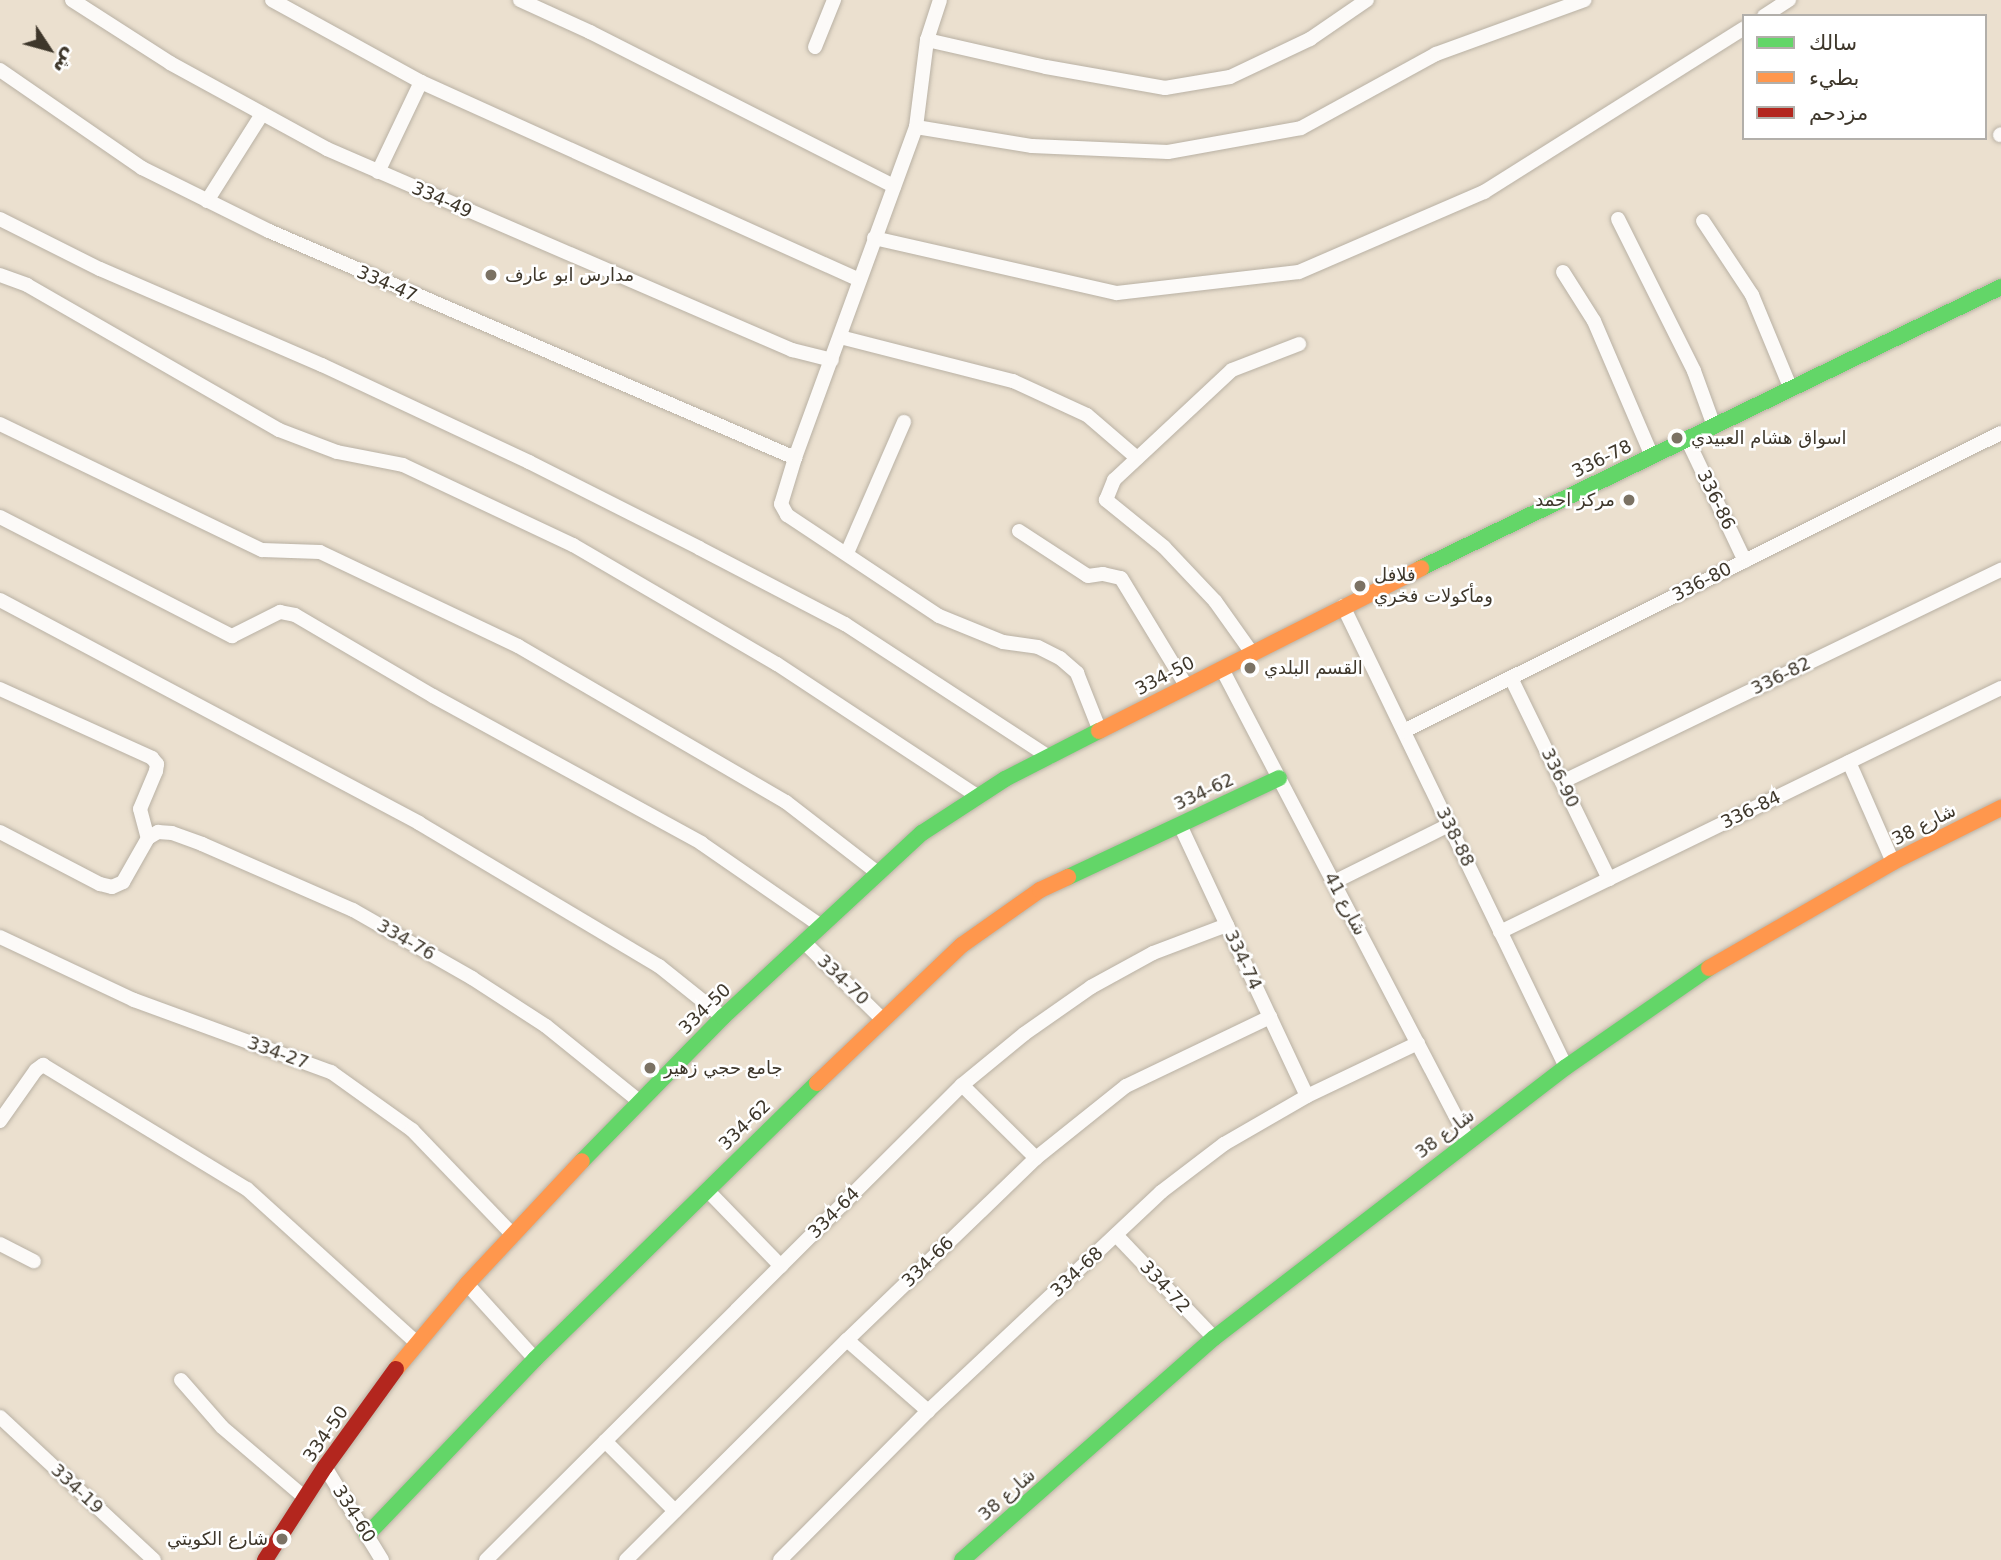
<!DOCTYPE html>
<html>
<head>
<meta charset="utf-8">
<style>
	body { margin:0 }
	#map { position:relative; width:2001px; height:1560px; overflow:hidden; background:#ebe0cf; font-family:"DejaVu Sans",Vazirmatn,sans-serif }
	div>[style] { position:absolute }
	.roads { filter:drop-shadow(0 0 2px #b9b1a4) drop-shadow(0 0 2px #b9b1a4) }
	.street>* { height:14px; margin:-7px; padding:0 7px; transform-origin:7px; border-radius:7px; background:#fcfaf8 }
	.fast>* { height:16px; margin:-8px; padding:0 8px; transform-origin:8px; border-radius:8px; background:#63d668 }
	.slow>* { height:16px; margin:-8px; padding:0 8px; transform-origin:8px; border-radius:8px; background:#ff974d }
	.jam>* { height:16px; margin:-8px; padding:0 8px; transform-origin:8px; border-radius:8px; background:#b3261e }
	.dots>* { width:19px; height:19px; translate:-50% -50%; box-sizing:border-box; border:4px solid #fff; border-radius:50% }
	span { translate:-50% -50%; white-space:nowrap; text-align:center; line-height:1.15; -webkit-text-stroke:5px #fff; paint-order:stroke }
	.street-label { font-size:18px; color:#3e372b }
	.poi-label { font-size:18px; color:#3e372b }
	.left { translate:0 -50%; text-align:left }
	.right { translate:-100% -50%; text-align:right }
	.legend { position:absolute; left:1742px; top:14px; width:245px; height:126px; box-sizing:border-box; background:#fff; border:2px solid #b2afaa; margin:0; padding:9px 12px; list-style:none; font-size:21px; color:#3e372b }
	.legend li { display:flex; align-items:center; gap:14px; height:35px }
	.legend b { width:35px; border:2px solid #b2afaa }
	.north { position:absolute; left:14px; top:14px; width:70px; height:70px; -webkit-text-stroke:5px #fff; paint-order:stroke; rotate:126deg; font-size:19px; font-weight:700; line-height:28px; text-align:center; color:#3e372b }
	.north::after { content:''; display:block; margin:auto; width:24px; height:32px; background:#3e372b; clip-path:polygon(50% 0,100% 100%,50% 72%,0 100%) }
</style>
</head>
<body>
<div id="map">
	<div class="roads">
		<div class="street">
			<div style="left:72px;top:0;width:117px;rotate:32.7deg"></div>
			<div style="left:170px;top:63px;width:179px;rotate:28.7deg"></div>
			<div style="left:327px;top:149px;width:507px;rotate:23.38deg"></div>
			<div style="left:792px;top:350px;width:41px;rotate:14deg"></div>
			<div style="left:272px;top:0;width:170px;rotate:28.8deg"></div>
			<div style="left:421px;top:82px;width:481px;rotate:24.3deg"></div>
			<div style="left:520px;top:0;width:77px;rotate:24.6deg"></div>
			<div style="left:590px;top:32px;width:341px;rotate:26.9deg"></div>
			<div style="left:940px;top:0;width:42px;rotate:108deg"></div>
			<div style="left:927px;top:40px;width:88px;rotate:97.2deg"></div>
			<div style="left:916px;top:127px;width:352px;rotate:110.1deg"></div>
			<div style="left:795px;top:458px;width:48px;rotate:106.9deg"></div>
			<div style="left:781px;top:504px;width:13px;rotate:61deg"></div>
			<div style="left:787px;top:515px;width:182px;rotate:33.6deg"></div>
			<div style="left:939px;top:616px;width:69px;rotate:22.1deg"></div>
			<div style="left:1003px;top:642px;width:35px;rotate:8deg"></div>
			<div style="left:1038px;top:647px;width:25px;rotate:27deg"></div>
			<div style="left:1060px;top:658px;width:23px;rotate:41deg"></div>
			<div style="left:1077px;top:673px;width:62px;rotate:68.4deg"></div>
			<div style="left:1764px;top:16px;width:30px;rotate:-33deg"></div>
			<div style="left:927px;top:40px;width:122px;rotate:12.8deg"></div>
			<div style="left:1046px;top:67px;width:121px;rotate:10deg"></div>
			<div style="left:1165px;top:88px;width:66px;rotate:-9.6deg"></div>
			<div style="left:1230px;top:77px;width:89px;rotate:-25.4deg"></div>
			<div style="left:1310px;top:39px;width:69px;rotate:-34.4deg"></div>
			<div style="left:815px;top:47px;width:51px;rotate:-68deg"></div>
			<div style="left:0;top:70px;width:173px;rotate:34.6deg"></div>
			<div style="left:142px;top:168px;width:142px;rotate:26.4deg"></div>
			<div style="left:269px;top:231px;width:573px;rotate:23.34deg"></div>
			<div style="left:916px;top:127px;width:118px;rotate:9.3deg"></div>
			<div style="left:1032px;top:146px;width:136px;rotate:2.5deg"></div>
			<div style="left:1168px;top:152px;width:135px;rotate:-10.2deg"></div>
			<div style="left:1301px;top:128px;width:154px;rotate:-28.7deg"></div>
			<div style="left:1436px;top:54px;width:158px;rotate:-20deg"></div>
			<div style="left:2000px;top:135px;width:1px;rotate:-45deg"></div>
			<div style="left:378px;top:172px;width:100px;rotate:-64.5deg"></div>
			<div style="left:207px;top:201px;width:103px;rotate:-57.7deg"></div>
			<div style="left:0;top:219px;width:112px;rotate:26.6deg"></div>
			<div style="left:100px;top:269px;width:242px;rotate:23.4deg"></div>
			<div style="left:322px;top:365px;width:229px;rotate:25.1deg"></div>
			<div style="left:529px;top:462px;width:191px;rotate:26.8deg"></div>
			<div style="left:699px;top:548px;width:165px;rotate:27.5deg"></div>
			<div style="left:845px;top:624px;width:244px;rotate:33.1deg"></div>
			<div style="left:1618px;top:219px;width:170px;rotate:63.4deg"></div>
			<div style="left:1694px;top:371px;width:59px;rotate:70deg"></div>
			<div style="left:1703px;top:221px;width:89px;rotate:56.5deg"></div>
			<div style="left:1752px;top:295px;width:102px;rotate:67.5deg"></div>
			<div style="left:874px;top:238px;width:249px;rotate:12.8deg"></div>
			<div style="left:1117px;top:293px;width:183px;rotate:-6.6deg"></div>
			<div style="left:1299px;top:272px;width:202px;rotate:-23.4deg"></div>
			<div style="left:1484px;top:192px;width:307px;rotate:-32.2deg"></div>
			<div style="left:1563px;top:272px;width:58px;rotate:57.7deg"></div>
			<div style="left:1594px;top:321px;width:147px;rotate:66.8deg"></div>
			<div style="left:0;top:275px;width:29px;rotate:20deg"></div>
			<div style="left:27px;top:285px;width:291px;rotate:29.9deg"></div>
			<div style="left:279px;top:430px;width:62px;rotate:20.8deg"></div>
			<div style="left:337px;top:452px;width:67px;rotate:11.1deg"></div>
			<div style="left:403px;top:465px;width:188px;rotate:25.2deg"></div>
			<div style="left:573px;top:545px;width:236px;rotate:30.3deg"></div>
			<div style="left:777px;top:664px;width:238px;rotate:33.4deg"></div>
			<div style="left:840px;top:337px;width:179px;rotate:14.3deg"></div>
			<div style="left:1013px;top:381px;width:81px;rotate:24.7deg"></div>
			<div style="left:1087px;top:415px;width:66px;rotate:40.7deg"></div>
			<div style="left:0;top:424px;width:291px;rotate:25.7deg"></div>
			<div style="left:262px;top:550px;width:58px;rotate:2deg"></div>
			<div style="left:320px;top:552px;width:219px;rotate:25.4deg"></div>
			<div style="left:518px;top:646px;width:310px;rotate:30.2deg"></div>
			<div style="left:786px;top:802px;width:116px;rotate:37.7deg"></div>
			<div style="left:1687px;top:439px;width:135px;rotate:64.6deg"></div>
			<div style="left:0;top:517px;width:261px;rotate:27.2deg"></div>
			<div style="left:232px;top:636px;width:54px;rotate:-26.6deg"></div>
			<div style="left:280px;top:612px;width:15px;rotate:11deg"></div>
			<div style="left:295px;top:615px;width:160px;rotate:30.4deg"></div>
			<div style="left:433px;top:696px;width:306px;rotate:28.7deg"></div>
			<div style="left:701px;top:843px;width:146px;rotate:34.7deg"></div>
			<div style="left:1019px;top:531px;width:82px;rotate:33.1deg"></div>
			<div style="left:1088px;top:576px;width:15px;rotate:-8deg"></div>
			<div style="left:1103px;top:574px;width:18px;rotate:13deg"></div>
			<div style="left:1121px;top:578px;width:127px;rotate:58.8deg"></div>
			<div style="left:847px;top:553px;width:143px;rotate:-66.5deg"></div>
			<div style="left:0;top:600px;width:475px;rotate:28deg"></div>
			<div style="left:419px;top:823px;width:279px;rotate:30.8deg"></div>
			<div style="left:659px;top:966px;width:82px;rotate:38.6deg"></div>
			<div style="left:1343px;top:606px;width:512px;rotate:64.19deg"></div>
			<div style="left:1252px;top:653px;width:64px;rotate:-125.4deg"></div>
			<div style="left:1215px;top:601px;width:74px;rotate:-133.4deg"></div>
			<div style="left:1164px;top:547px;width:75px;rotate:-141deg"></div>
			<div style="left:1106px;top:500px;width:22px;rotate:-68deg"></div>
			<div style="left:1114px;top:480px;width:161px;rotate:-43deg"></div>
			<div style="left:1232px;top:370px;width:72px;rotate:-21.2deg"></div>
			<div style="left:1222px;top:669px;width:531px;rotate:62.42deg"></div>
			<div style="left:1511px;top:678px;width:224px;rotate:64deg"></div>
			<div style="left:0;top:689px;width:167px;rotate:24.4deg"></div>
			<div style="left:152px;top:758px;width:8px;rotate:50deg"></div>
			<div style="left:157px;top:764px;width:7px;rotate:98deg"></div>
			<div style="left:156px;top:771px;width:41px;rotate:112.8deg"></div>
			<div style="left:140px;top:809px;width:30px;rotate:75deg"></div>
			<div style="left:1404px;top:731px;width:667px;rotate:-26.53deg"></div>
			<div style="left:1849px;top:762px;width:109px;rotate:66.3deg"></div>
			<div style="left:1562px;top:782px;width:488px;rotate:-25.8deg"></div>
			<div style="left:1180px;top:825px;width:299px;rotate:64.9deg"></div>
			<div style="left:0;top:832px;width:113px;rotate:27.5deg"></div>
			<div style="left:100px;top:884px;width:12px;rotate:14deg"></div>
			<div style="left:112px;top:887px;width:12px;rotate:-24deg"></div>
			<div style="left:123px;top:882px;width:51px;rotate:-60.4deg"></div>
			<div style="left:148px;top:838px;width:12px;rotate:-31deg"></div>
			<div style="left:158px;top:832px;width:14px;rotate:4deg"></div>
			<div style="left:172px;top:833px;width:32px;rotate:20deg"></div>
			<div style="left:202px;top:844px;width:165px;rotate:23.6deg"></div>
			<div style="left:353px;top:910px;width:137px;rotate:29.7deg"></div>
			<div style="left:472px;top:978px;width:88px;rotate:33deg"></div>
			<div style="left:546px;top:1026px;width:119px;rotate:38.9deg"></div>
			<div style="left:1334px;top:882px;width:128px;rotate:-26.4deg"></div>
			<div style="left:1500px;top:932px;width:557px;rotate:-25.97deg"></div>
			<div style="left:0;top:937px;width:148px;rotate:25.2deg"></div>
			<div style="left:134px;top:1000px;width:210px;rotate:20.1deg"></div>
			<div style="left:331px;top:1072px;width:100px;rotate:35.6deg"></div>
			<div style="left:412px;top:1130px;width:144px;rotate:46.1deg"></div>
			<div style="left:804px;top:942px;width:110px;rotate:44.6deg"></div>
			<div style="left:962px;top:1085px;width:104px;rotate:44.6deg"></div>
			<div style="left:0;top:1121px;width:62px;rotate:-54.8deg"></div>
			<div style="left:36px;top:1070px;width:9px;rotate:-36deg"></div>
			<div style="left:43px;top:1065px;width:239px;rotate:31.3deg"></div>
			<div style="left:247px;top:1189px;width:229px;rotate:42.2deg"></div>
			<div style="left:707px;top:1190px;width:106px;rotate:45.8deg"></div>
			<div style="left:1116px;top:1235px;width:142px;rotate:46.4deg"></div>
			<div style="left:0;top:1244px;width:38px;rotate:27deg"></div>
			<div style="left:467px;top:1284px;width:101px;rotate:47.8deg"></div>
			<div style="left:847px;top:1340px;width:108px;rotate:41.2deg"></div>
			<div style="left:181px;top:1380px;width:62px;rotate:48.9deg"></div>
			<div style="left:222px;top:1427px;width:109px;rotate:40.5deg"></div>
			<div style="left:0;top:1417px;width:210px;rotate:42.9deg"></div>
			<div style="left:605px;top:1441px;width:99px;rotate:45deg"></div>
			<div style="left:325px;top:1467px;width:109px;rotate:58.5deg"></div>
			<div style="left:486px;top:1560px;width:672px;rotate:-44.94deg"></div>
			<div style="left:962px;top:1085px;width:80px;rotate:-39.4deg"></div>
			<div style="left:1024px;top:1034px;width:82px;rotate:-35deg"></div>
			<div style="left:1091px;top:987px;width:71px;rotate:-28.7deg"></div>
			<div style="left:1153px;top:953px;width:79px;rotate:-20.7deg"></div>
			<div style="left:626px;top:1560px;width:312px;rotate:-44.9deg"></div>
			<div style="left:847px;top:1340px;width:262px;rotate:-43.9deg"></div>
			<div style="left:1036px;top:1158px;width:115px;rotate:-38.7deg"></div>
			<div style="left:1126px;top:1086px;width:160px;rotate:-25.6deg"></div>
			<div style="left:780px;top:1560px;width:210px;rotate:-45.2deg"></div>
			<div style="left:928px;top:1411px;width:320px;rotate:-43.2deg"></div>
			<div style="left:1161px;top:1192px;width:79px;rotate:-37.3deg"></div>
			<div style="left:1224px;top:1144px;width:96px;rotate:-30deg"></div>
			<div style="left:1307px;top:1096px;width:123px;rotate:-25.5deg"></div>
		</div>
		<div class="fast">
			<div style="left:1421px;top:568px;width:644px;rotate:-25.85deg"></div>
			<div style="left:1068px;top:877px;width:233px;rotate:-25.1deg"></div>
			<div style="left:582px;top:1161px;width:202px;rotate:-45.6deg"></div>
			<div style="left:723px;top:1017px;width:271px;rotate:-42.8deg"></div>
			<div style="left:922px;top:833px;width:99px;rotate:-33deg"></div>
			<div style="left:1005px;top:779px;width:106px;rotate:-27.1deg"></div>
			<div style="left:367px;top:1535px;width:243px;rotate:-46.3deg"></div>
			<div style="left:535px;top:1359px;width:395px;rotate:-44.4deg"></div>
			<div style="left:962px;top:1560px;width:336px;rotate:-41.4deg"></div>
			<div style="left:1214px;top:1338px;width:444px;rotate:-37.6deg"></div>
			<div style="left:1566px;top:1067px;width:174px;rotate:-34.7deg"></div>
		</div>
		<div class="slow">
			<div style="left:1099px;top:731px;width:361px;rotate:-26.8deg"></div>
			<div style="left:1709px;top:968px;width:212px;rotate:-29.9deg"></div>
			<div style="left:1893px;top:862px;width:121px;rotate:-26.6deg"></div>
			<div style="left:817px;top:1083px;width:200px;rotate:-43.6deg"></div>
			<div style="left:962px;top:945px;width:95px;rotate:-35.2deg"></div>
			<div style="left:1040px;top:890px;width:31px;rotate:-25deg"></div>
			<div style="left:396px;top:1369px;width:111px;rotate:-50.1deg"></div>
			<div style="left:467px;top:1284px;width:168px;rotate:-46.9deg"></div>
		</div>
		<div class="jam">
			<div style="left:265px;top:1560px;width:111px;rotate:-57.2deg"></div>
			<div style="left:325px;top:1467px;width:121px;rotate:-54.1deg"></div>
		</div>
	</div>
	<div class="dots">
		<div style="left:491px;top:275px;background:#7b7264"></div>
		<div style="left:1677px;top:438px;background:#7b7264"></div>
		<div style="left:1629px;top:500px;background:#7b7264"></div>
		<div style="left:1360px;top:586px;background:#7b7264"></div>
		<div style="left:1250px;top:668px;background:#7b7264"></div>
		<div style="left:650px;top:1068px;background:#7b7264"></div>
		<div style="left:282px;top:1539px;background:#7b7264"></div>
	</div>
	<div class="street-label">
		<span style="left:442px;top:200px;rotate:24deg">334-49</span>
		<span style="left:387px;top:284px;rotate:24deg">334-47</span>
		<span style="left:1602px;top:459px;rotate:-26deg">336-78</span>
		<span style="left:1716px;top:500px;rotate:64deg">336-86</span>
		<span style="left:1702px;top:582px;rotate:-27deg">336-80</span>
		<span style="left:1165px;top:676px;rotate:-27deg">334-50</span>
		<span style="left:1781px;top:676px;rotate:-26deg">336-82</span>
		<span style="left:1560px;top:778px;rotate:64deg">336-90</span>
		<span style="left:1204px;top:792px;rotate:-25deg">334-62</span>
		<span style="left:1751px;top:810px;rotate:-26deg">336-84</span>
		<span style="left:1924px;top:825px;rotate:-27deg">شارع 38</span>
		<span style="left:1455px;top:837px;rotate:64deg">338-88</span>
		<span style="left:1345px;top:904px;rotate:62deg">شارع 41</span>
		<span style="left:406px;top:940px;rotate:30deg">334-76</span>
		<span style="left:1243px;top:960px;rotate:65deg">334-74</span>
		<span style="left:843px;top:980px;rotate:44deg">334-70</span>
		<span style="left:705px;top:1009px;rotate:-44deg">334-50</span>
		<span style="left:278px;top:1053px;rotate:20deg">334-27</span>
		<span style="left:745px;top:1125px;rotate:-44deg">334-62</span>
		<span style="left:1445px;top:1134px;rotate:-37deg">شارع 38</span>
		<span style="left:834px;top:1213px;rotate:-45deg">334-64</span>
		<span style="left:928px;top:1262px;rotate:-44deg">334-66</span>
		<span style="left:1077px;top:1272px;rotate:-43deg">334-68</span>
		<span style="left:1165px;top:1287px;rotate:47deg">334-72</span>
		<span style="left:326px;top:1434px;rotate:-55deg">334-50</span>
		<span style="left:77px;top:1489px;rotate:43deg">334-19</span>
		<span style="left:1007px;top:1495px;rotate:-41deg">شارع 38</span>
		<span style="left:354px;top:1514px;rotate:58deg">334-60</span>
	</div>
	<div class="poi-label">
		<span class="left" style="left:505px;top:275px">مدارس ابو عارف</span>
		<span class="left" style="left:1691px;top:438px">اسواق هشام العبيدي</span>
		<span class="right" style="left:1615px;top:500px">مركز احمد</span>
		<span class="left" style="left:1374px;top:586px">فلافل<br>ومأكولات فخري</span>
		<span class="left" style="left:1264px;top:668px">القسم البلدي</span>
		<span class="left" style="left:664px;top:1068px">جامع حجي زهير</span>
		<span class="right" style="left:268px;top:1539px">شارع الكويتي</span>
	</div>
	<ul class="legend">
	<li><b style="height:9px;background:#63d668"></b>سالك</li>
	<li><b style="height:9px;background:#ff974d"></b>بطيء</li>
	<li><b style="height:9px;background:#b3261e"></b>مزدحم</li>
	</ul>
	<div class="north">ش</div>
</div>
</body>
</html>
